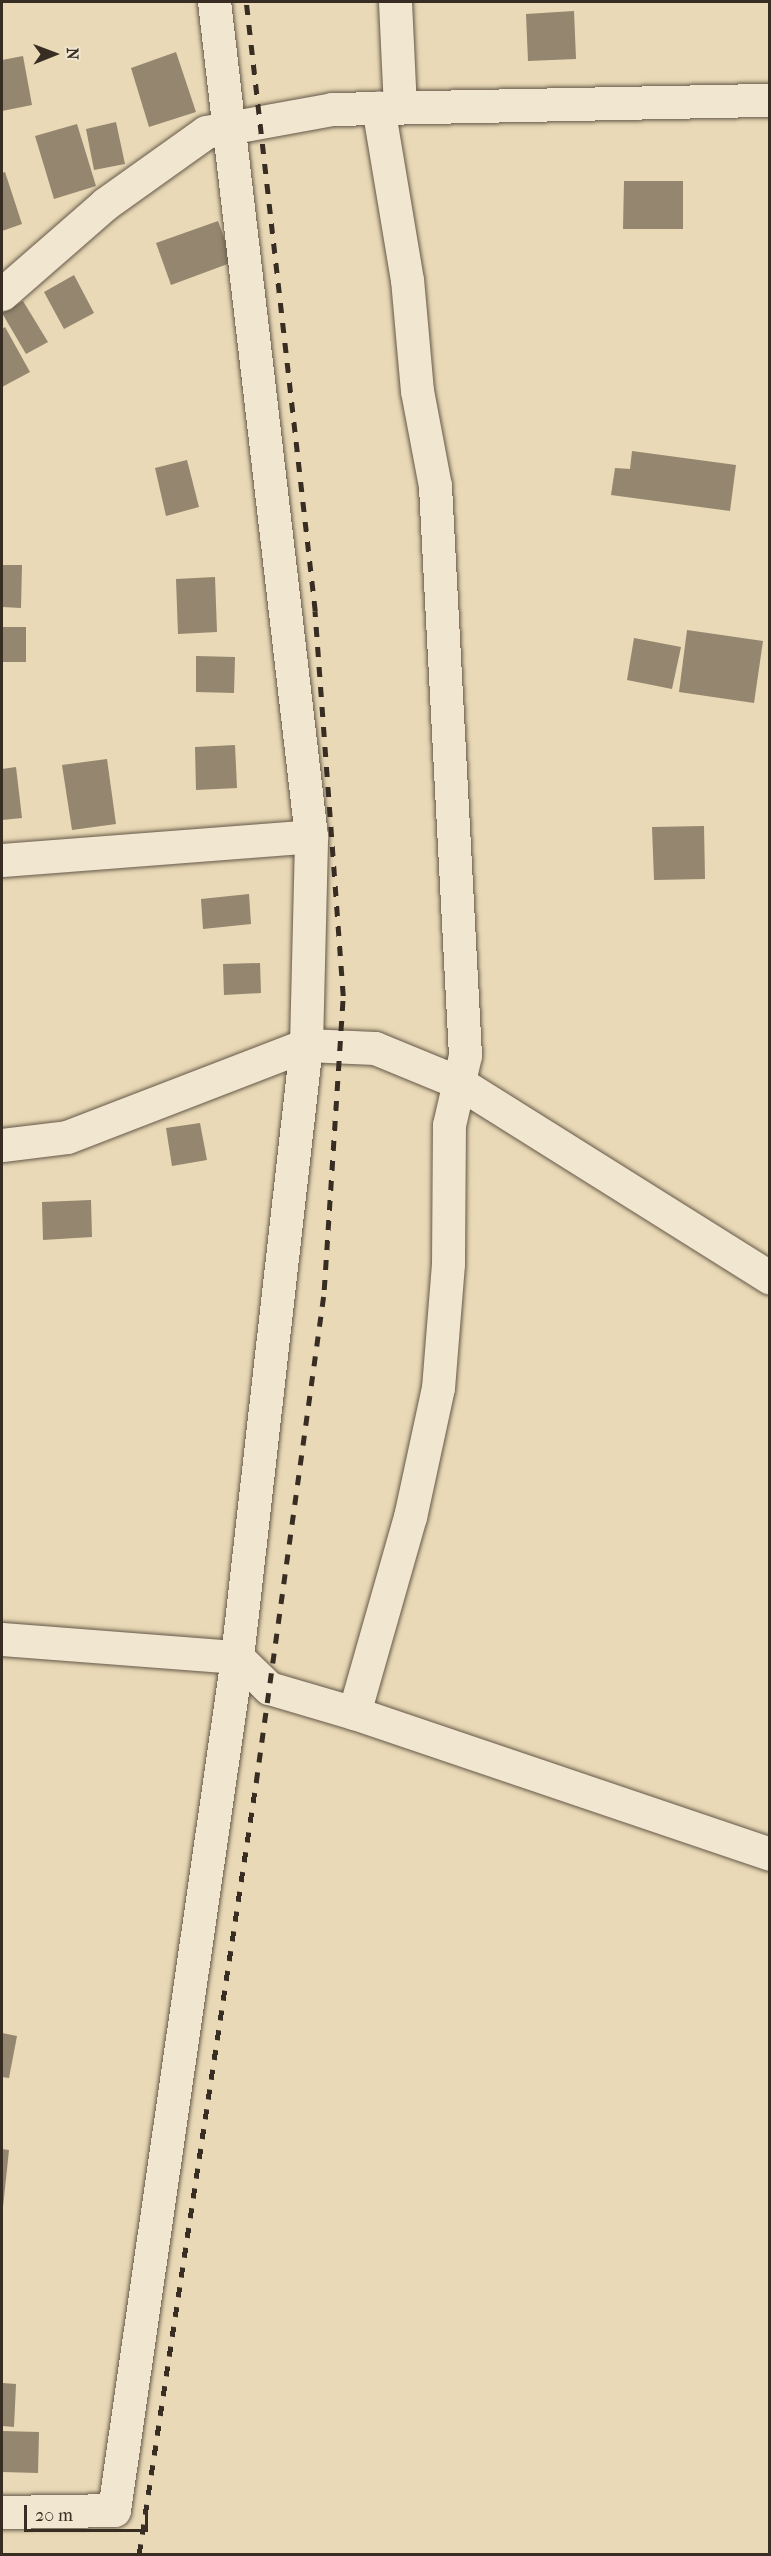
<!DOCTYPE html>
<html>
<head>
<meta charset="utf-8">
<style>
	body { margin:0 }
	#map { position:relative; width:771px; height:2556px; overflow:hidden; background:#e9d9b6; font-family:"IM FELL French Canon",serif }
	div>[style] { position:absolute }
	.building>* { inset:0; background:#94866f }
	.roads { filter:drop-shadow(0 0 2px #645848) drop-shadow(0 0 2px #645848) }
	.minor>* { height:33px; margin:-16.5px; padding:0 16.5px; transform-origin:16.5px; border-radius:16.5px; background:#f1e6d0 }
	.rail>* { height:4.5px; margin-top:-2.25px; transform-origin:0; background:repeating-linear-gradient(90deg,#382d23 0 10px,transparent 0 20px) }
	span { translate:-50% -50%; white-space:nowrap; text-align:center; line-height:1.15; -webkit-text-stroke:4.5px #f1e6d0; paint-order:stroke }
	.frame { position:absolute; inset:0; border:3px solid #382d23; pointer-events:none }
	.north { position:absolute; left:24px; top:24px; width:60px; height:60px; -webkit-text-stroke:4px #f1e6d0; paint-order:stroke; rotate:89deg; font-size:16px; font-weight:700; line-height:24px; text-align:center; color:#382d23 }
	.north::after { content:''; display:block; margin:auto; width:21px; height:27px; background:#382d23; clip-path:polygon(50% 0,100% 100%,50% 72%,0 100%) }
	.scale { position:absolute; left:24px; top:2505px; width:124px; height:27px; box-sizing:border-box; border:3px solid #382d23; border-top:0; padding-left:8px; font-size:18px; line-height:21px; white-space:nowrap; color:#382d23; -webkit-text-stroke:4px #f1e6d0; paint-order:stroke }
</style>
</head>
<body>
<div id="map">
	<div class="building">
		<div style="clip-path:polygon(574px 11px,576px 59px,528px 61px,526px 14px)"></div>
		<div style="clip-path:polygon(176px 52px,196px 112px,149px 127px,131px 68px)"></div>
		<div style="clip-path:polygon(23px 56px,32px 105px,2px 111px,2px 60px)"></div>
		<div style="clip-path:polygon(116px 122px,125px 164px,94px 170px,86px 129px)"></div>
		<div style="clip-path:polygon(77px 124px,96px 186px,54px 199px,35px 136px)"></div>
		<div style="clip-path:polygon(5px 172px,22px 224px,2px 231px,2px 173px)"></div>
		<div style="clip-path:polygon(624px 181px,683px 181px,683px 229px,623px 229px)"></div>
		<div style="clip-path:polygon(218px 221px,233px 262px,171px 285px,156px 243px)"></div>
		<div style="clip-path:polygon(74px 275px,94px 313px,64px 329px,44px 292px)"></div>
		<div style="clip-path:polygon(23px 301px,48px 342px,26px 354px,2px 313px)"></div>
		<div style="clip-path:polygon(5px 327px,30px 372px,2px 387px,2px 329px)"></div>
		<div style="clip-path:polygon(632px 451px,736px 465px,730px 511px,611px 495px,615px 468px,630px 469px)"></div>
		<div style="clip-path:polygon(187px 460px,199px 507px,166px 516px,155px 468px)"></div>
		<div style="clip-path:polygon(2px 565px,22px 565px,21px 608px,2px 607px)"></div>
		<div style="clip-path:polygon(215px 577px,217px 632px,178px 634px,176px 579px)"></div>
		<div style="clip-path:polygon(2px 627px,26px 627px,26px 662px,2px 662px)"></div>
		<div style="clip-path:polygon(687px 630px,763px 641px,754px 703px,679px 692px)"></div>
		<div style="clip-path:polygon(634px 638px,681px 647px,672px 689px,627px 680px)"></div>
		<div style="clip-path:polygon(196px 656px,235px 657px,234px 693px,196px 692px)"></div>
		<div style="clip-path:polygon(235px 745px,237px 788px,196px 790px,195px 747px)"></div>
		<div style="clip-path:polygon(107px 759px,116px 824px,72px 830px,62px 765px)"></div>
		<div style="clip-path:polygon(16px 767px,22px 818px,2px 820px,2px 769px)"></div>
		<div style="clip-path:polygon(704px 826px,705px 879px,654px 880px,652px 827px)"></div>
		<div style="clip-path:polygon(249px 894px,251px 924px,203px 929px,201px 899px)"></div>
		<div style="clip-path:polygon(260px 963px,261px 993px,224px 995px,223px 964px)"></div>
		<div style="clip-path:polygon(200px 1123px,207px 1160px,172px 1166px,166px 1128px)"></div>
		<div style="clip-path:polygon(91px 1200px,92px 1237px,43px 1240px,42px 1202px)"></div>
		<div style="clip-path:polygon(2px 2033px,17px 2036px,9px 2078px,2px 2077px)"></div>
		<div style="clip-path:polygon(2px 2149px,9px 2150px,3px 2207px,2px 2207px)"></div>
		<div style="clip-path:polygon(2px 2383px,16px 2384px,14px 2427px,2px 2426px)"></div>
		<div style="clip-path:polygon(2px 2431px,39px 2432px,38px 2473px,2px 2472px)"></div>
	</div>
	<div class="roads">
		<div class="minor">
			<div style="left:395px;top:2px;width:105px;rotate:87.3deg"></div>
			<div style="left:2px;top:294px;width:137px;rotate:-41.1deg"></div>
			<div style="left:105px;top:204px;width:124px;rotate:-35.5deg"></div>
			<div style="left:206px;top:132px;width:128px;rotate:-10.3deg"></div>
			<div style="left:332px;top:109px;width:438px;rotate:-1.2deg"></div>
			<div style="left:2px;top:860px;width:310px;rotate:-4.4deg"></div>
			<div style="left:2px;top:1145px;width:65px;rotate:-7deg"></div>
			<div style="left:67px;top:1137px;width:256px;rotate:-21.1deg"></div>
			<div style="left:306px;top:1045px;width:69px;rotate:2.5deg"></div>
			<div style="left:375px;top:1048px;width:90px;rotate:22.3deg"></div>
			<div style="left:458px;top:1082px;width:368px;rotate:32.1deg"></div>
			<div style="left:2px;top:1639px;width:236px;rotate:4.4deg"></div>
			<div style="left:237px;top:1657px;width:45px;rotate:44.1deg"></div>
			<div style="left:269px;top:1688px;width:89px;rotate:16.4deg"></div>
			<div style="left:354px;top:1713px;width:204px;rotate:-74.1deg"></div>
			<div style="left:410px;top:1517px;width:132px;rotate:-77.8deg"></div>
			<div style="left:438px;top:1388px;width:124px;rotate:-85.4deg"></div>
			<div style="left:448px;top:1264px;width:139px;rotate:-89.6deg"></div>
			<div style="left:449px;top:1125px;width:72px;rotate:-77.1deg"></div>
			<div style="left:465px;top:1055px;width:570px;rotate:-93.02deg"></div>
			<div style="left:435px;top:486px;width:97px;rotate:-100.7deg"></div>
			<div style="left:417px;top:391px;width:111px;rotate:-95.1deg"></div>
			<div style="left:407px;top:280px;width:175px;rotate:-99.5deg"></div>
			<div style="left:354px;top:1713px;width:439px;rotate:18.7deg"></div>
			<div style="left:2px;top:2512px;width:112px;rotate:-1deg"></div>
			<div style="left:114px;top:2510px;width:862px;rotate:-81.79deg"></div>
			<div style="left:237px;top:1657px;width:616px;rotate:-83.57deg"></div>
			<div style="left:306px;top:1045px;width:209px;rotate:-88.6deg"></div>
			<div style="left:311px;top:836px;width:840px;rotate:-96.63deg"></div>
		</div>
	</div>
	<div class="rail">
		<div style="left:139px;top:2554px;width:781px;rotate:-81.38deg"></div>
		<div style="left:256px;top:1782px;width:497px;rotate:-82.1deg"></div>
		<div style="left:324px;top:1290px;width:295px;rotate:-86.3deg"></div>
		<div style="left:343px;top:996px;width:386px;rotate:-94.2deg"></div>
		<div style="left:315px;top:611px;width:613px;rotate:-96.46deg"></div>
	</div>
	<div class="frame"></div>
	<div class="north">N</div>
	<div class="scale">20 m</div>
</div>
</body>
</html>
